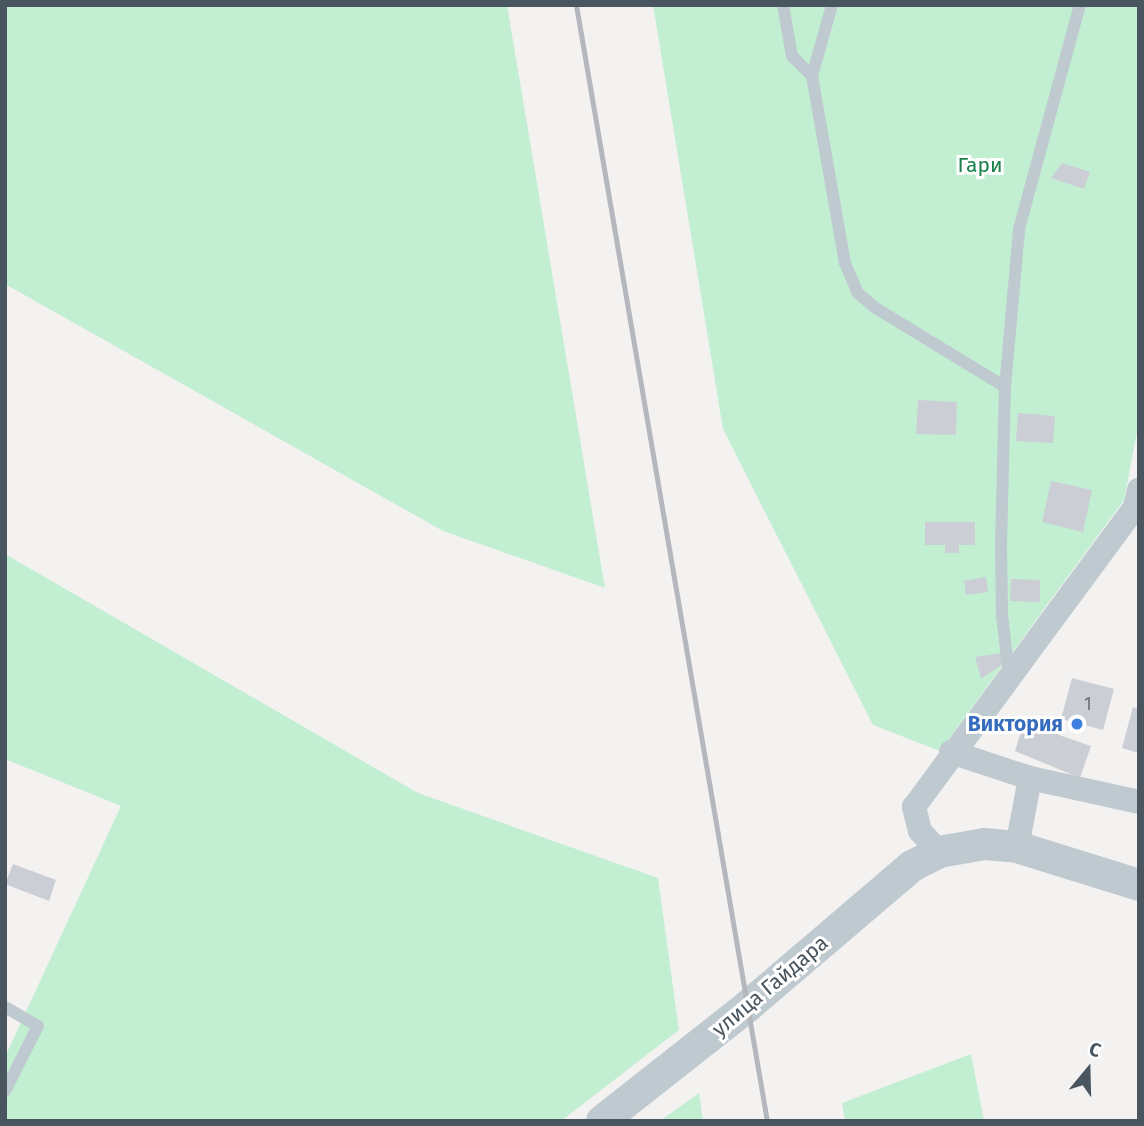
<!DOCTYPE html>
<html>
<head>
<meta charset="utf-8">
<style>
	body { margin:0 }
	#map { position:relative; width:1144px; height:1126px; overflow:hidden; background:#f4f1f1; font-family:"Fira Sans",sans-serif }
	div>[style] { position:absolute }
	.green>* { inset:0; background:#c2efd2 }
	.building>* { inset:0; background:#cbced4 }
	.service>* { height:12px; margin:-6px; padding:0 6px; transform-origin:6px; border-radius:6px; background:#bfc9d0 }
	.minor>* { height:24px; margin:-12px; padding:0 12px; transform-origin:12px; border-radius:12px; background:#bfc9d0 }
	.tertiary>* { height:32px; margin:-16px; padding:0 16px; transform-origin:16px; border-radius:16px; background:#bfc9d0 }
	.rail>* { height:5px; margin:-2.5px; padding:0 2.5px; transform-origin:2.5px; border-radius:2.5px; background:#b4b7bb }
	.dots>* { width:19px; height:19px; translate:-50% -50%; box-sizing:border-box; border:4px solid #fff; border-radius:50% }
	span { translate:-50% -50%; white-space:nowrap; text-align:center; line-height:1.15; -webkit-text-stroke:6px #fff; paint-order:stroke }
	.number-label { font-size:18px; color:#6a737c }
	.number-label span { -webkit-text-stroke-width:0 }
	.park-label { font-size:21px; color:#19814a }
	.shop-label { font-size:21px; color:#366cbe; font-weight:700 }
	.right { translate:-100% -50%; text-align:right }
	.street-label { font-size:21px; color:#49555f }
	.frame { position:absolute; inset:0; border:7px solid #49555f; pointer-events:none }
	.north { position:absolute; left:1053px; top:1035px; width:70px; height:70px; -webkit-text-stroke:5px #fff; paint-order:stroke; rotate:19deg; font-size:19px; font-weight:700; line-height:28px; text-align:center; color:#49555f }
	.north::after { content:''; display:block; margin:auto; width:24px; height:32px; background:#49555f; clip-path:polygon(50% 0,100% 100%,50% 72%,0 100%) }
</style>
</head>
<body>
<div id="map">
	<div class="green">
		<div style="clip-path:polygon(5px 5px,507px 5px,605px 588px,443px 531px,5px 284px)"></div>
		<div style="clip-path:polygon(653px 5px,1139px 5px,1139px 421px,1124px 500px,940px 751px,873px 725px,723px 429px)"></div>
		<div style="clip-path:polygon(5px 554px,418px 793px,658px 878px,679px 1030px,561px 1121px,5px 1121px,5px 1057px,121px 806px,5px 759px)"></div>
		<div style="clip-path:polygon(971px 1054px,984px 1121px,845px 1121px,842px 1103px)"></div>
		<div style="clip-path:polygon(699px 1093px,703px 1121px,660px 1121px)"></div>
	</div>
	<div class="building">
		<div style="clip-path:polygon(1062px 163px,1090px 172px,1084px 189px,1051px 178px)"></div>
		<div style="clip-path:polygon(918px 400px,957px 402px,956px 435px,916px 434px)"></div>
		<div style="clip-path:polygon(1018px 413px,1055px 416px,1053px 443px,1016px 441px)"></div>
		<div style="clip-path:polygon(1051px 481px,1092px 490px,1083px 532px,1042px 522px)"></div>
		<div style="clip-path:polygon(925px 522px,975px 522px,975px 545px,959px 545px,959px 553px,945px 553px,945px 545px,925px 545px)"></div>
		<div style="clip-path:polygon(986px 577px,988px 592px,966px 595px,964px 581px)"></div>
		<div style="clip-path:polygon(1011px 579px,1040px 580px,1040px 602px,1010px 601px)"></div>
		<div style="clip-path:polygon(1001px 653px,1003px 664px,981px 679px,975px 657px)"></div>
		<div style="clip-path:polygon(1072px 678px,1114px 689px,1103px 730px,1061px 719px)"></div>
		<div style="clip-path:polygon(1133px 707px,1139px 709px,1139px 753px,1122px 748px)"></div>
		<div style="clip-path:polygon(1026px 716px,1062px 727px,1059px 735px,1091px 746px,1080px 778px,1015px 751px)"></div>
		<div style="clip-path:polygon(13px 864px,56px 880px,49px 901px,5px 884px)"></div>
	</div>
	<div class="service">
		<div style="left:783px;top:5px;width:52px;rotate:80deg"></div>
		<div style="left:792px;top:56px;width:28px;rotate:45deg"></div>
		<div style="left:832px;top:5px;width:74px;rotate:105.7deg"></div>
		<div style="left:812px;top:76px;width:190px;rotate:80deg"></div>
		<div style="left:845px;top:263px;width:33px;rotate:67deg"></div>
		<div style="left:858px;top:293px;width:21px;rotate:41deg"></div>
		<div style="left:874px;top:307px;width:153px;rotate:31.4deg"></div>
		<div style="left:1009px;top:674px;width:59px;rotate:-96.8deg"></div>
		<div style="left:1002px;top:615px;width:68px;rotate:-90.8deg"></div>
		<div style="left:1001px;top:547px;width:160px;rotate:-88.6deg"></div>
		<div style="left:1005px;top:387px;width:159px;rotate:-84.9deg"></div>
		<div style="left:1019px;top:229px;width:232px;rotate:-74.8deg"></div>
		<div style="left:5px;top:1007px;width:38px;rotate:30deg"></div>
		<div style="left:38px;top:1026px;width:73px;rotate:116.9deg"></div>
	</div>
	<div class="minor">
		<div style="left:951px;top:752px;width:83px;rotate:18.2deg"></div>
		<div style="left:1030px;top:778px;width:112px;rotate:12.4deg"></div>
		<div style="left:1017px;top:847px;width:70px;rotate:-79.3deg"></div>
		<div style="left:939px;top:852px;width:28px;rotate:-132deg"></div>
		<div style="left:920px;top:831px;width:25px;rotate:-104deg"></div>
		<div style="left:914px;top:807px;width:373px;rotate:-53.6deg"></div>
		<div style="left:1135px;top:507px;width:18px;rotate:-77deg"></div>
	</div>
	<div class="tertiary">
		<div style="left:602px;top:1121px;width:186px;rotate:-38.2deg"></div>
		<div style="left:748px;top:1006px;width:216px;rotate:-40.5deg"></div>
		<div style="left:912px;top:866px;width:30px;rotate:-27deg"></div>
		<div style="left:939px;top:852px;width:46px;rotate:-10.1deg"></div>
		<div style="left:984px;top:844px;width:33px;rotate:5deg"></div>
		<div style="left:1017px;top:847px;width:128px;rotate:17.3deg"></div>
	</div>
	<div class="rail">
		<div style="left:576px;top:5px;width:1132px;rotate:80.29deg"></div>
	</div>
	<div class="dots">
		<div style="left:1077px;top:724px;background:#3f7fe0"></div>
	</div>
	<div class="number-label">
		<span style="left:1088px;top:704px">1</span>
	</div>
	<div class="park-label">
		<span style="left:980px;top:165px">Гари</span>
	</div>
	<div class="shop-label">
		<span class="right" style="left:1063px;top:724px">Виктория</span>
	</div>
	<div class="street-label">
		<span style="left:770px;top:986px;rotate:-40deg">улица Гайдара</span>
	</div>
	<div class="frame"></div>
	<div class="north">С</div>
</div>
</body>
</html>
